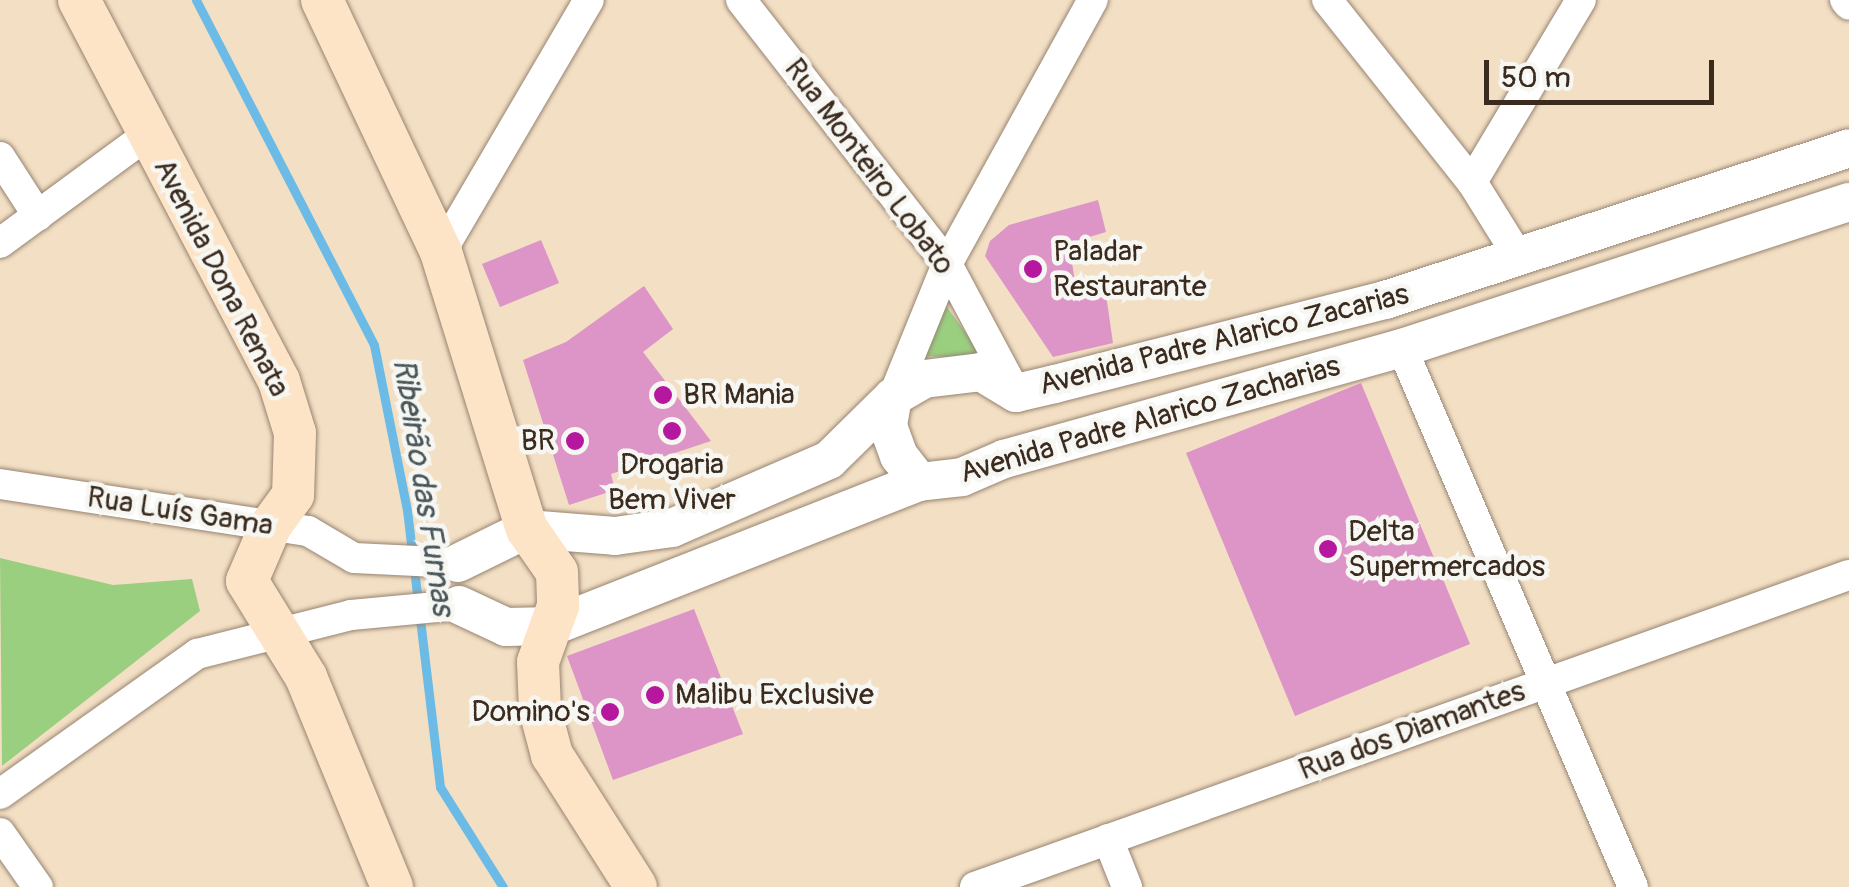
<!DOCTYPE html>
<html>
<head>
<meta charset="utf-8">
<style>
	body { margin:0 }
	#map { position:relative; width:1849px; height:887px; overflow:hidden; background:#f3dfc4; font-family:Pangolin,sans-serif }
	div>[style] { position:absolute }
	.green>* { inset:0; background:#9acf80 }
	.stream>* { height:9px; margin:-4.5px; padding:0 4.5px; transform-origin:4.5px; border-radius:4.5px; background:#6bbbe6 }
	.building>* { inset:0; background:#dd94c6 }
	.roads { filter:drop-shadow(0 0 2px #978471) drop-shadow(0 0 2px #978471) }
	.minor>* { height:30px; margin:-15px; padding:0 15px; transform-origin:15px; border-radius:15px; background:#fff }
	.tertiary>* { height:38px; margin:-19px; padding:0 19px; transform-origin:19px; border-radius:19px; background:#fff }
	.secondary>* { height:42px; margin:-21px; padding:0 21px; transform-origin:21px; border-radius:21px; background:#fee4c6 }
	.dots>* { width:28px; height:28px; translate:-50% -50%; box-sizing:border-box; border:5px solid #f6f6f2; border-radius:50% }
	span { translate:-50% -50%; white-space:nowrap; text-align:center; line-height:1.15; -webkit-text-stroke:9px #f6f6f2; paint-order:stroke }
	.street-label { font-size:30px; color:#3b2a1e }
	.poi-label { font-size:30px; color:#3b2a1e }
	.left { translate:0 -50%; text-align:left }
	.right { translate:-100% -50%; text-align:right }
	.water-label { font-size:32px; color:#49565a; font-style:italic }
	.scale { position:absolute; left:1484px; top:60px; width:230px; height:45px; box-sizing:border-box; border:5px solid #3b2a1e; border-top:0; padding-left:12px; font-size:30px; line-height:35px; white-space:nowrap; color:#3b2a1e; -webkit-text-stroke:8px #f6f6f2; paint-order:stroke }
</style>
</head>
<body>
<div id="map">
	<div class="green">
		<div style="clip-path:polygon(944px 303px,984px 358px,921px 356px)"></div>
		<div style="clip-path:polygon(0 558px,113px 585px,192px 579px,200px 611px,2px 766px)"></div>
	</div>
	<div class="stream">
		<div style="left:196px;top:0;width:388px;rotate:62.7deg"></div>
		<div style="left:374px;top:345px;width:168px;rotate:78.7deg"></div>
		<div style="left:407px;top:510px;width:279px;rotate:83.2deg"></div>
		<div style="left:440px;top:787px;width:118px;rotate:57.8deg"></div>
	</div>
	<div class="building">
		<div style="clip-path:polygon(1098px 200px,1106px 232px,1069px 243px,1075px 282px,1106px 295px,1113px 343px,1053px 357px,985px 256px,990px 241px,1009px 225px)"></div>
		<div style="clip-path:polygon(541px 240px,559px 283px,500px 307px,482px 264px)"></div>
		<div style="clip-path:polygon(644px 286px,673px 329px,643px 352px,711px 441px,611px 474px,615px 490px,569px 505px,523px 360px,566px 342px)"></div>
		<div style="clip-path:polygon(1361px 383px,1470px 644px,1295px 716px,1186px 453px)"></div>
		<div style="clip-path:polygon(694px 609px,743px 734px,613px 780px,567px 656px)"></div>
	</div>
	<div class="roads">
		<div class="minor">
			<div style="left:741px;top:0;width:335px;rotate:52deg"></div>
			<div style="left:947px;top:264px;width:146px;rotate:61.9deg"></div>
			<div style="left:1327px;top:0;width:233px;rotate:51.5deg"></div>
			<div style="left:1472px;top:182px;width:91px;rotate:58.1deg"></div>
			<div style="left:1845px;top:0;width:6px;rotate:51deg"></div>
			<div style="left:0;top:157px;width:70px;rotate:57.2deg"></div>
			<div style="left:1472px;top:182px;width:212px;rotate:-59.1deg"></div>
			<div style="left:0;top:243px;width:182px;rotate:-36.3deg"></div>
			<div style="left:441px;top:252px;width:292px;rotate:-59.6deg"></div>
			<div style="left:1402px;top:348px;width:586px;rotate:66.8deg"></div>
			<div style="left:893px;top:397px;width:144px;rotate:-67.9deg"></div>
			<div style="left:947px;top:264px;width:302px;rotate:-61.1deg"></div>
			<div style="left:0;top:484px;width:312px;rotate:8.7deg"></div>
			<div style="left:308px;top:531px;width:53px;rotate:30.4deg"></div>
			<div style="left:354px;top:558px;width:104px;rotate:2.8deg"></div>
			<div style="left:0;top:794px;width:242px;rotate:-35.4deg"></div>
			<div style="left:197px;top:654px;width:159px;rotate:-14.2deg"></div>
			<div style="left:351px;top:615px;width:108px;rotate:-5.3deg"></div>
			<div style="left:0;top:833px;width:66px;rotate:54.9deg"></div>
			<div style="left:1108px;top:839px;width:52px;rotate:68.4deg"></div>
			<div style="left:975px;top:887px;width:928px;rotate:-19.65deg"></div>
		</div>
		<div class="tertiary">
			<div style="left:893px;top:397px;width:29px;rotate:100deg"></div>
			<div style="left:888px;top:426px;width:32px;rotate:70deg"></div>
			<div style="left:899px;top:456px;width:33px;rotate:52deg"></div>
			<div style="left:458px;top:563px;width:77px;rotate:-26.2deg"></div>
			<div style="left:527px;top:529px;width:88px;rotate:4.5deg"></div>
			<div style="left:615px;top:536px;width:58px;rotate:-8deg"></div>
			<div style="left:672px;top:528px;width:171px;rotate:-23.4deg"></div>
			<div style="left:829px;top:460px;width:90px;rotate:-44.5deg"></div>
			<div style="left:893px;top:397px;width:36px;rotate:-30deg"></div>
			<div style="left:924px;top:379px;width:57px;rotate:-7deg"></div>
			<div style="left:981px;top:372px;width:41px;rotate:31deg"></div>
			<div style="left:1016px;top:393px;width:40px;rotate:-13deg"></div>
			<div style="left:1055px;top:384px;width:341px;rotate:-14.3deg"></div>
			<div style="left:1385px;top:300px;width:488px;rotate:-18.1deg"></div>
			<div style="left:459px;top:605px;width:52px;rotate:25.1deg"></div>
			<div style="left:506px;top:627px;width:47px;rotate:-1.2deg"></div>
			<div style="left:553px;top:626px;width:393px;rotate:-21.5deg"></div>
			<div style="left:919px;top:482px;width:43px;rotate:-6.6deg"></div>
			<div style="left:962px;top:477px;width:46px;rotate:-23.2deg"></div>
			<div style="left:1004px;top:459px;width:413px;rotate:-15.6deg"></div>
			<div style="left:1402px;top:348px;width:470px;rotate:-18.1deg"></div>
		</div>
		<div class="secondary">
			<div style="left:79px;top:0;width:430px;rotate:62.3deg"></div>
			<div style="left:279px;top:381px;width:54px;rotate:72.9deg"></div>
			<div style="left:295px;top:433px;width:62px;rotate:91.8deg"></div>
			<div style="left:293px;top:495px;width:37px;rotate:126deg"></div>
			<div style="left:271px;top:525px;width:61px;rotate:113.2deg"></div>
			<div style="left:247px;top:581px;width:113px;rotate:58.4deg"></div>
			<div style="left:306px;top:677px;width:227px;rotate:67.7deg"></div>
			<div style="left:322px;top:0;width:279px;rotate:64.7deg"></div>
			<div style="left:441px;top:252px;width:290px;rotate:72.8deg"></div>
			<div style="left:527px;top:529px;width:52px;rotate:55.1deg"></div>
			<div style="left:557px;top:572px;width:34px;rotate:88deg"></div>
			<div style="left:558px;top:606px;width:59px;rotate:109.7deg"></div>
			<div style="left:538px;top:662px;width:48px;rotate:87.6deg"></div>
			<div style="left:540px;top:710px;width:47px;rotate:75.1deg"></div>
			<div style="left:552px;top:755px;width:156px;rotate:57.5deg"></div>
		</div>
	</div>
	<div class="dots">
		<div style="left:1033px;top:269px;background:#b5179e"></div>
		<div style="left:663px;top:395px;background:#b5179e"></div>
		<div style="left:672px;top:431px;background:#b5179e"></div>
		<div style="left:575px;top:441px;background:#b5179e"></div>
		<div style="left:1328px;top:549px;background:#b5179e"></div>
		<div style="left:655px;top:695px;background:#b5179e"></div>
		<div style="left:610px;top:712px;background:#b5179e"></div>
	</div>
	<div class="street-label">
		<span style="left:869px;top:167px;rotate:53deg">Rua Monteiro Lobato</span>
		<span style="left:221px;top:278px;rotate:63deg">Avenida Dona Renata</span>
		<span style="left:1224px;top:340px;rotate:-14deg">Avenida Padre Alarico Zacarias</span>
		<span style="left:1150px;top:420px;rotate:-16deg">Avenida Padre Alarico Zacharias</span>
		<span style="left:180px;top:512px;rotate:9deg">Rua Luís Gama</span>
		<span style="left:1412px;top:731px;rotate:-20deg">Rua dos Diamantes</span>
	</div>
	<div class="poi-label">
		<span class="left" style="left:1053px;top:269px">Paladar<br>Restaurante</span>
		<span class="left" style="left:683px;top:395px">BR Mania</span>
		<span class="right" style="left:555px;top:441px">BR</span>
		<span style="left:672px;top:482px">Drogaria<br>Bem Viver</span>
		<span class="left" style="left:1348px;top:549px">Delta<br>Supermercados</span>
		<span class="left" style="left:675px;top:695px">Malibu Exclusive</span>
		<span class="right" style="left:590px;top:712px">Domino's</span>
	</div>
	<div class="water-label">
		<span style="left:423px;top:487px;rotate:81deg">Ribeirão das Furnas</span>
	</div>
	<div class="scale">50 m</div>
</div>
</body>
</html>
